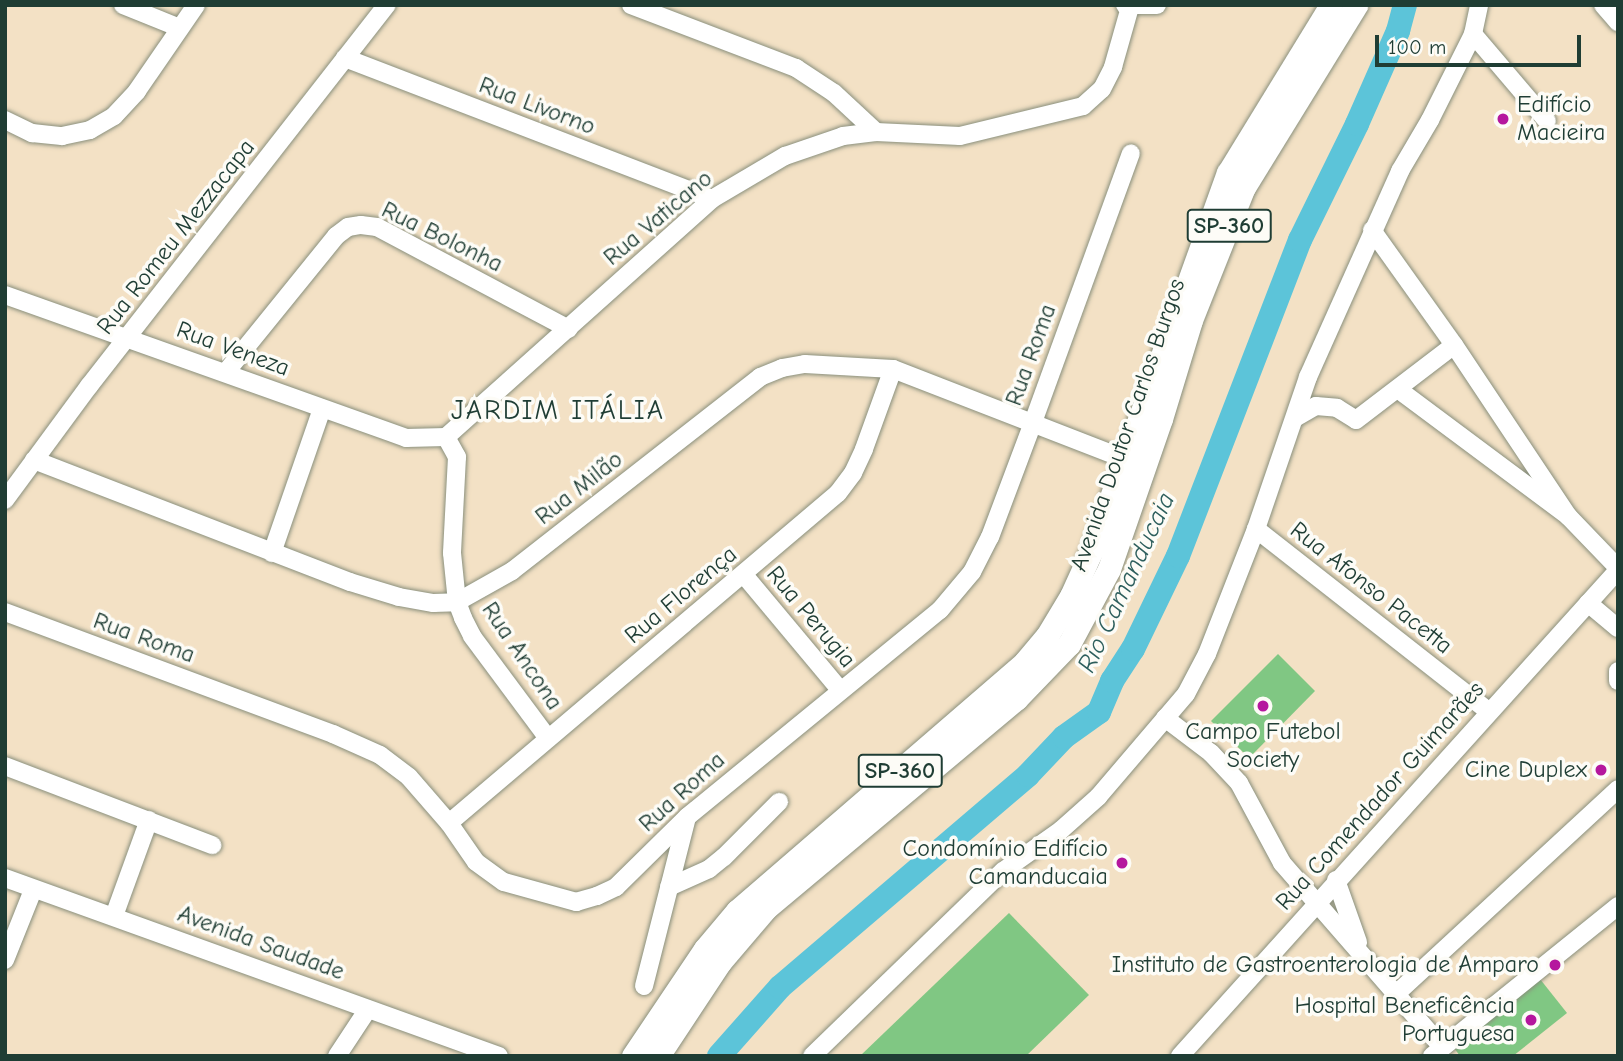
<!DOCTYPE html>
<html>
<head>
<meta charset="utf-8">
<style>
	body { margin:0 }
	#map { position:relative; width:1623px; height:1061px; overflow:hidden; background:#f3e1c5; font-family:"Comic Neue",sans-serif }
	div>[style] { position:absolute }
	.green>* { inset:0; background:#80c783 }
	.river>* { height:24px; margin:-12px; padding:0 12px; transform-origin:12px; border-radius:12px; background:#5cc4d9 }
	.roads { filter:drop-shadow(0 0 2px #898f7c) drop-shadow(0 0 2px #898f7c) }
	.minor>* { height:18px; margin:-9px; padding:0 9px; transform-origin:9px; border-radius:9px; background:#fff }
	.major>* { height:23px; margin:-11.5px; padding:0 11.5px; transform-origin:11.5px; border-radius:11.5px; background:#fff }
	.dots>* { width:19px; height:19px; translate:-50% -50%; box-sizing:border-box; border:4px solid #fdfcf7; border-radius:50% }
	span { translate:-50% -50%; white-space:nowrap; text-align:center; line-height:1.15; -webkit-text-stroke:7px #fdfcf7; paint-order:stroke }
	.shield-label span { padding:2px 5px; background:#fdfcf7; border:2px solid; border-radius:5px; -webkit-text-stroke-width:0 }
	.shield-label { font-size:23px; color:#1f3d34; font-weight:700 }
	.poi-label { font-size:24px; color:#1f3d34 }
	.left { translate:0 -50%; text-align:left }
	.right { translate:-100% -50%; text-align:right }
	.street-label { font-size:24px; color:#1f3d34 }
	.water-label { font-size:26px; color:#2e5f5d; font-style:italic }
	.quarter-label { font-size:28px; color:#1f3d34; letter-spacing:2px }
	.frame { position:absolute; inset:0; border:7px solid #1f3d34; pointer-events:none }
	.scale { position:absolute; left:1375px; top:35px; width:206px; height:32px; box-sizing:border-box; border:4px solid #1f3d34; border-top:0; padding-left:9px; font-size:21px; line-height:24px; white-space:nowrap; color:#1f3d34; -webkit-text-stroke:5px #fdfcf7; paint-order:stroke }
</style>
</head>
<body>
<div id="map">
	<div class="green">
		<div style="clip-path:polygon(1278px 654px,1315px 691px,1249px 758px,1211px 721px)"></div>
		<div style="clip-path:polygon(1009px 913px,1089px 995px,1026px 1056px,860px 1056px)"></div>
		<div style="clip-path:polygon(1540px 979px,1567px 1013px,1513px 1056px,1460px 1056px,1454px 1048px)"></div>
	</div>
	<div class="river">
		<div style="left:719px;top:1056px;width:92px;rotate:-48.5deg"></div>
		<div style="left:780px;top:987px;width:326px;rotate:-40.5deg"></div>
		<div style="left:1028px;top:775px;width:52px;rotate:-46.5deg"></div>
		<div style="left:1064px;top:737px;width:43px;rotate:-35.5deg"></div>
		<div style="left:1099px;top:712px;width:34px;rotate:-67deg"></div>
		<div style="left:1112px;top:681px;width:38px;rotate:-57deg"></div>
		<div style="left:1133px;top:649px;width:103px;rotate:-64.2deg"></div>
		<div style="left:1178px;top:556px;width:339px;rotate:-68.9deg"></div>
		<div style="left:1300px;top:240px;width:129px;rotate:-63.8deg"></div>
		<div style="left:1357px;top:124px;width:102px;rotate:-66.2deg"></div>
		<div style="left:1398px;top:31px;width:27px;rotate:-75deg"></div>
	</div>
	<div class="roads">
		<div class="minor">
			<div style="left:123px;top:5px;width:61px;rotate:22deg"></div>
			<div style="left:631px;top:5px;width:177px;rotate:20.9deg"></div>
			<div style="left:796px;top:68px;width:45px;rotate:33.3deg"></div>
			<div style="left:834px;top:93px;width:57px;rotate:42.9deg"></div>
			<div style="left:1125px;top:5px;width:32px"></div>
			<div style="left:1603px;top:5px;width:23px;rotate:49deg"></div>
			<div style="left:1473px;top:34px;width:114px;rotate:49.6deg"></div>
			<div style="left:345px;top:58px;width:393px;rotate:21deg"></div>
			<div style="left:5px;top:120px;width:30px;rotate:26deg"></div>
			<div style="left:32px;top:133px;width:30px;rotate:6deg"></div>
			<div style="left:62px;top:136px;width:29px;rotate:-12deg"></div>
			<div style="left:90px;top:130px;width:28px;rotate:-30deg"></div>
			<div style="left:114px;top:116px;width:34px;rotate:-47deg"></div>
			<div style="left:137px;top:91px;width:104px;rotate:-55.5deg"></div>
			<div style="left:1372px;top:230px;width:141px;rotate:54.5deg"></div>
			<div style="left:1454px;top:345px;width:206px;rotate:56.3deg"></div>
			<div style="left:5px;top:295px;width:426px;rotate:19.6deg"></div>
			<div style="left:406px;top:438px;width:40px;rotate:-1.4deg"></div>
			<div style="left:226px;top:372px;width:175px;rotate:-51deg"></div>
			<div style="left:336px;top:236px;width:15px;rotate:-37deg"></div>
			<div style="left:348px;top:227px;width:13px;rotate:-9deg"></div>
			<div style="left:361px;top:225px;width:16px;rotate:7deg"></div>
			<div style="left:377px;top:227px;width:217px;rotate:28deg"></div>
			<div style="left:1399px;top:390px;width:211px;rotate:36.7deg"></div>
			<div style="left:1568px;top:516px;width:72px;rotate:46.1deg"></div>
			<div style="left:1295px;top:418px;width:24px;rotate:-30deg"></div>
			<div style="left:1316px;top:406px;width:21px;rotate:5deg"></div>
			<div style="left:1337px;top:408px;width:22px;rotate:32deg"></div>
			<div style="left:1356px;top:420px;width:123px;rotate:-37.4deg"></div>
			<div style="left:446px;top:437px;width:357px;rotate:-41.8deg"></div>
			<div style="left:712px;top:199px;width:85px;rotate:-30.5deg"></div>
			<div style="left:785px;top:156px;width:61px;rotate:-19deg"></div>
			<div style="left:843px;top:136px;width:33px;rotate:-7deg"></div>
			<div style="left:876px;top:132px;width:84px;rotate:2.7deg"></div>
			<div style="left:960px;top:136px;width:127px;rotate:-13.7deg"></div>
			<div style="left:1083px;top:106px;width:25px;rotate:-42deg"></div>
			<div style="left:1102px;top:89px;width:25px;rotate:-63deg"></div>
			<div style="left:1113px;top:67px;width:62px;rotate:-74.2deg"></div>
			<div style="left:446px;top:437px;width:23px;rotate:61deg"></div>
			<div style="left:457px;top:457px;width:96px;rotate:93deg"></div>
			<div style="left:452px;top:553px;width:49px;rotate:84.2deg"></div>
			<div style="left:457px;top:602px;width:17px;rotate:69deg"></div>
			<div style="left:463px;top:618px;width:20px;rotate:63deg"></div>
			<div style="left:472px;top:636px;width:126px;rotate:53.4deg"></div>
			<div style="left:34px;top:460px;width:339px;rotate:21.1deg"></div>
			<div style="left:350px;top:582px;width:51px;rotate:17deg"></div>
			<div style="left:399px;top:597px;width:35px;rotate:10deg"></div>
			<div style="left:433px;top:603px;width:24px;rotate:-2deg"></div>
			<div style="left:457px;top:602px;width:63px;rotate:-29.4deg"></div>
			<div style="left:512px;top:571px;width:315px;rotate:-38deg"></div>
			<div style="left:760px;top:377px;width:24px;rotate:-22deg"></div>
			<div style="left:782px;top:368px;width:23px;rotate:-10deg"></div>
			<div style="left:805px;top:364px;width:88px;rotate:3.3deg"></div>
			<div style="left:893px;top:369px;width:260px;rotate:21.2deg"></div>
			<div style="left:5px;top:500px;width:142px;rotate:-53.6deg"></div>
			<div style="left:89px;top:386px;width:484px;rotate:-52deg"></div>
			<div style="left:1256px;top:529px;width:296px;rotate:38.1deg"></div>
			<div style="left:272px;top:553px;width:152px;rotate:-70.9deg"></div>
			<div style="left:744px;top:575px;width:150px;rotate:50.1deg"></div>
			<div style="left:1588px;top:603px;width:39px;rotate:40deg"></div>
			<div style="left:5px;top:612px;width:350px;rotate:20.4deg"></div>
			<div style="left:333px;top:734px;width:51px;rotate:24.1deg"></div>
			<div style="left:380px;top:755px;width:36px;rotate:37deg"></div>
			<div style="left:409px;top:777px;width:61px;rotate:49deg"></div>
			<div style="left:449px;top:823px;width:47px;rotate:55.3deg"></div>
			<div style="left:476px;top:862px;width:34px;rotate:36deg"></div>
			<div style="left:504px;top:882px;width:75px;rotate:15.5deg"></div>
			<div style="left:576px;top:902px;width:22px;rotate:-16deg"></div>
			<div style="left:597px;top:896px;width:21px;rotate:-25deg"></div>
			<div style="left:616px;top:887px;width:100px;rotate:-44.6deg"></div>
			<div style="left:687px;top:817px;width:327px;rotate:-39.3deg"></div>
			<div style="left:940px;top:610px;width:50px;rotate:-49.9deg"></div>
			<div style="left:972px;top:572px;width:39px;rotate:-63deg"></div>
			<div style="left:990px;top:537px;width:120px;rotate:-69.4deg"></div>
			<div style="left:1032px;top:425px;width:289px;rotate:-70deg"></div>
			<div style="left:1618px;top:671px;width:10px;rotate:90deg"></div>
			<div style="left:1165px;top:718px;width:58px;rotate:37.3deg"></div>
			<div style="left:1211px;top:753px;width:41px;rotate:47deg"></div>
			<div style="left:1239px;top:783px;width:91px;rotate:61.7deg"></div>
			<div style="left:1282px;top:863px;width:244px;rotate:49deg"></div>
			<div style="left:5px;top:766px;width:222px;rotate:20.9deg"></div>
			<div style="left:449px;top:823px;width:510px;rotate:-40.31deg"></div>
			<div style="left:838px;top:493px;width:25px;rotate:-53deg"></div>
			<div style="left:853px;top:473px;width:26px;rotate:-65deg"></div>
			<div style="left:864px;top:449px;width:85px;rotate:-70.1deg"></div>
			<div style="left:5px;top:878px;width:525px;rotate:19.82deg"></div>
			<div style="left:1336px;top:880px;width:66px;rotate:70.5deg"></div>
			<div style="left:669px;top:887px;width:44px;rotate:-24.2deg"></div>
			<div style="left:709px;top:869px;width:19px;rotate:-39deg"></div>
			<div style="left:724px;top:857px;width:78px;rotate:-45deg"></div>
			<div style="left:114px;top:916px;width:102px;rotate:-70deg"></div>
			<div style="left:5px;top:960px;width:75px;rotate:-68.2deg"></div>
			<div style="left:644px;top:986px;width:174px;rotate:-75.7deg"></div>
			<div style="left:1396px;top:994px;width:302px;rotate:-42.7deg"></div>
			<div style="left:337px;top:1056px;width:56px;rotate:-56.6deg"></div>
			<div style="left:812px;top:1056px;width:266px;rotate:-44.1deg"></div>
			<div style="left:1003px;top:871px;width:71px;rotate:-35.3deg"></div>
			<div style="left:1061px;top:830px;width:50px;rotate:-41.7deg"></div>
			<div style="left:1098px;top:797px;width:135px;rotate:-49.5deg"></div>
			<div style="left:1186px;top:694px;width:45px;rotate:-62.3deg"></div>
			<div style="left:1207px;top:654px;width:134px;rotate:-68.6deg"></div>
			<div style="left:1256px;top:529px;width:161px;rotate:-71.1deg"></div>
			<div style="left:1308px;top:377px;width:226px;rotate:-65.9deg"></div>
			<div style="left:1400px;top:171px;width:59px;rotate:-59.5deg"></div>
			<div style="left:1430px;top:120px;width:96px;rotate:-63.4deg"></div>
			<div style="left:1473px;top:34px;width:30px;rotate:-78deg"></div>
			<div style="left:1180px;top:1056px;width:654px;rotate:-47.97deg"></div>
			<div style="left:1432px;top:1056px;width:239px;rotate:-38.9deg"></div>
		</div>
		<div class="major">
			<div style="left:633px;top:1056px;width:129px;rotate:-56.1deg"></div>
			<div style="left:705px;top:949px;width:50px;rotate:-49.9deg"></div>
			<div style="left:737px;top:911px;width:381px;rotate:-40.8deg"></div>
			<div style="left:1025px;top:662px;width:34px;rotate:-50deg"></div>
			<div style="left:1047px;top:636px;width:47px;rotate:-59deg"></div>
			<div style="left:1071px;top:596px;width:51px;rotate:-65.5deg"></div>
			<div style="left:1092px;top:550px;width:401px;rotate:-70.2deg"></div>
			<div style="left:1228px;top:173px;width:197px;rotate:-58.5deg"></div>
			<div style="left:658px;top:1056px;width:113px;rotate:-56.6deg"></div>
			<div style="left:720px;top:962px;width:71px;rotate:-49.6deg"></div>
			<div style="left:766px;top:908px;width:326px;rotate:-39.9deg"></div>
			<div style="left:1016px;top:699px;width:76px;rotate:-46.1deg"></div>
			<div style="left:1069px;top:644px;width:85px;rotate:-61.9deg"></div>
			<div style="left:1109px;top:569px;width:159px;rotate:-70.9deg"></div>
			<div style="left:1161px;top:419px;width:103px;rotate:-73.1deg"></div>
			<div style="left:1191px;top:320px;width:141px;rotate:-68.3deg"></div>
			<div style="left:1243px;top:189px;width:216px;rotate:-58.4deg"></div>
		</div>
	</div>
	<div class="dots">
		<div style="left:1503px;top:119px;background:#b5179e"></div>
		<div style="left:1263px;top:706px;background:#b5179e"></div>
		<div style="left:1601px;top:770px;background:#b5179e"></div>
		<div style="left:1122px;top:863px;background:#b5179e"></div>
		<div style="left:1555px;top:965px;background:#b5179e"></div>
		<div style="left:1531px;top:1020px;background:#b5179e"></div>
	</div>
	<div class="shield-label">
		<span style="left:1229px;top:226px">SP-360</span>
		<span style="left:900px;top:771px">SP-360</span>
	</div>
	<div class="poi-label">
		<span class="left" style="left:1517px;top:119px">Edifício<br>Macieira</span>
		<span style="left:1263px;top:746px">Campo Futebol<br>Society</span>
		<span class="right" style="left:1587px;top:770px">Cine Duplex</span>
		<span class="right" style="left:1108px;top:863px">Condomínio Edifício<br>Camanducaia</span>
		<span class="right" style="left:1539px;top:965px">Instituto de Gastroenterologia de Amparo</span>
		<span class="right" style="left:1515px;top:1020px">Hospital Beneficência<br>Portuguesa</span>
	</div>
	<div class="street-label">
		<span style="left:537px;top:106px;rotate:21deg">Rua Livorno</span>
		<span style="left:658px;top:218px;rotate:-40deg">Rua Vaticano</span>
		<span style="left:176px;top:237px;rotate:-52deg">Rua Romeu Mezzacapa</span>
		<span style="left:442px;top:237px;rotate:26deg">Rua Bolonha</span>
		<span style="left:233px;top:349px;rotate:20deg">Rua Veneza</span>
		<span style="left:1031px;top:355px;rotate:-70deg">Rua Roma</span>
		<span style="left:1128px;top:425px;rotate:-71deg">Avenida Doutor Carlos Burgos</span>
		<span style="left:579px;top:488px;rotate:-38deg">Rua Milão</span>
		<span style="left:1371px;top:588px;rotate:38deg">Rua Afonso Pacetta</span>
		<span style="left:681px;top:595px;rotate:-40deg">Rua Florença</span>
		<span style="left:811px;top:617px;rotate:50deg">Rua Perugia</span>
		<span style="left:144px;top:638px;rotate:20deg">Rua Roma</span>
		<span style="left:522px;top:656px;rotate:56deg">Rua Ancona</span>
		<span style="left:682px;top:792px;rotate:-42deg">Rua Roma</span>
		<span style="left:1380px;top:796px;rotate:-48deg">Rua Comendador Guimarães</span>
		<span style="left:261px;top:943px;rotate:20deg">Avenida Saudade</span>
	</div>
	<div class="water-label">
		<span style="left:1127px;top:583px;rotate:-65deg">Rio Camanducaia</span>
	</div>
	<div class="quarter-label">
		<span style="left:558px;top:410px">JARDIM ITÁLIA</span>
	</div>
	<div class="frame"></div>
	<div class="scale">100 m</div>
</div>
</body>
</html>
